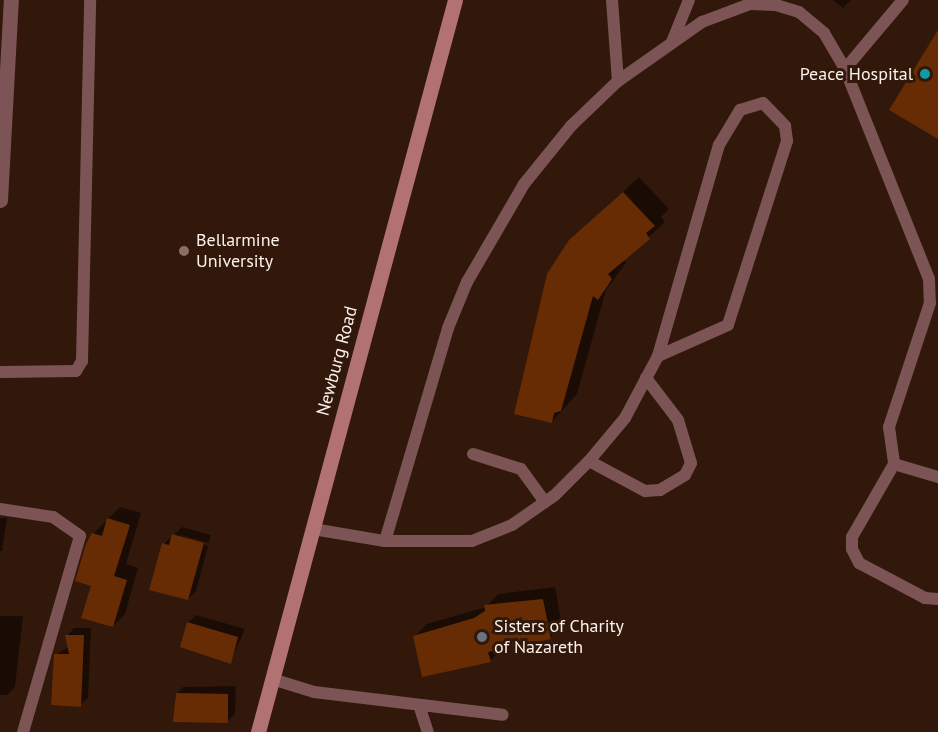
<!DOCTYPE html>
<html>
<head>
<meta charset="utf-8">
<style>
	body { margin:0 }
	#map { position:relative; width:938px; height:732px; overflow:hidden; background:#31180a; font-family:"PT Sans",sans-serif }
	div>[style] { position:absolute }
	.shadow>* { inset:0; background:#0007 }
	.building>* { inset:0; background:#672c04 }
	.lane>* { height:12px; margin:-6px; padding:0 6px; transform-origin:6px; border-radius:6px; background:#7d5455 }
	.street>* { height:15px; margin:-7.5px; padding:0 7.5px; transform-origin:7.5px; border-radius:7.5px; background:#7d5455 }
	.secondary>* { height:15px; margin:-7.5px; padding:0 7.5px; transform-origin:7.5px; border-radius:7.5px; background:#b27173 }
	.dots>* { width:16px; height:16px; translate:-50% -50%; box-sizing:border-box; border:3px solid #31180a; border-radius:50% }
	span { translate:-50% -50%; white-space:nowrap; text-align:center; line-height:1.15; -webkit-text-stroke:6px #31180a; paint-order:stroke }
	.poi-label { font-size:18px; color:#fcf1ec }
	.right { translate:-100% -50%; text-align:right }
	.left { translate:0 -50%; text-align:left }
	.street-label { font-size:18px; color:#fcf1ec }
</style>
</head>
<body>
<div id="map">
	<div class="shadow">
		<div style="clip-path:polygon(833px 0,851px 0,843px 8px)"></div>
		<div style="clip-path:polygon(639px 177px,669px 209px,661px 217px,665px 222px,624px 259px,626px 263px,606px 290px,577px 394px,552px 422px,579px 233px)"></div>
		<div style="clip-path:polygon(120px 507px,141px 513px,126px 564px,138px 568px,125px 614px,113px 626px,93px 585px,93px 534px)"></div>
		<div style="clip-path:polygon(0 518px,7px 518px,2px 551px,0 551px)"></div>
		<div style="clip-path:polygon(182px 527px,211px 535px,209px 543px,177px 534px,208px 546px,196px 591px,188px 599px,164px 544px)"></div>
		<div style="clip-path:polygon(555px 587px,562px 626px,550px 638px,502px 649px,490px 661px,415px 636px,427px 624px,486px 607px,498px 594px)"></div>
		<div style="clip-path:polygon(196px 615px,245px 629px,230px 662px,188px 623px)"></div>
		<div style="clip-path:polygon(0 616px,23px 616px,15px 687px,7px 695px,0 695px)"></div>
		<div style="clip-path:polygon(74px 628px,91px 628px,88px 698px,80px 705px,56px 654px,69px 647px,67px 636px)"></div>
		<div style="clip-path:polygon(236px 686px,235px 714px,227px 722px,175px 721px,175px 695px,183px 687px)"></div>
	</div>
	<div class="building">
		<div style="clip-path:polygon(938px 30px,938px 139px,889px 110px)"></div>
		<div style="clip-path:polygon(623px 192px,655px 226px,646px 233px,650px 239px,608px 274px,612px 279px,598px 300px,593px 296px,561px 411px,554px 413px,552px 423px,514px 414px,547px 274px,569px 240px)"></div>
		<div style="clip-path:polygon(107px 518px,130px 525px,114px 576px,127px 580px,113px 627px,81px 618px,91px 586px,75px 581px,86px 544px,92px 533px,102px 536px)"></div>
		<div style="clip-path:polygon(172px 534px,204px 543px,188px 600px,149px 590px,162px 543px,169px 545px)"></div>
		<div style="clip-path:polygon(543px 599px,551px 639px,488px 652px,491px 662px,422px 677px,413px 636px,474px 618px,485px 611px,484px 605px)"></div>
		<div style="clip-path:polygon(187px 622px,238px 637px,231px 664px,180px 647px)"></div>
		<div style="clip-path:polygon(65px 635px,84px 635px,81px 707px,51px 705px,54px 654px,69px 654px)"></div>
		<div style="clip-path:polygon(176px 693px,228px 694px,228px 723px,173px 722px)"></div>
	</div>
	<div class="lane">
		<div style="left:612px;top:0;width:81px;rotate:85.8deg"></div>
		<div style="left:672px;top:42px;width:45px;rotate:-68deg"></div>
		<div style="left:845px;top:69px;width:90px;rotate:-50deg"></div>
		<div style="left:0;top:372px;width:76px;rotate:-0.8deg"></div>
		<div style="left:76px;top:371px;width:12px;rotate:-59deg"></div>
		<div style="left:82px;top:361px;width:361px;rotate:-88.7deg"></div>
		<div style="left:473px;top:454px;width:50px;rotate:17.4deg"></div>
		<div style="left:521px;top:469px;width:41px;rotate:54deg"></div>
		<div style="left:589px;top:461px;width:64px;rotate:28.2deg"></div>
		<div style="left:645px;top:491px;width:15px;rotate:-4deg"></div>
		<div style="left:660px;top:490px;width:29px;rotate:-31deg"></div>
		<div style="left:685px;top:475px;width:13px;rotate:-63deg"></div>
		<div style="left:691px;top:463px;width:45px;rotate:-106.8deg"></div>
		<div style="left:678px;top:420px;width:53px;rotate:-127.3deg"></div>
		<div style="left:894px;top:464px;width:46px;rotate:16.5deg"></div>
		<div style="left:0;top:509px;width:54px;rotate:8.6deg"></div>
		<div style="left:53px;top:517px;width:33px;rotate:35deg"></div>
		<div style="left:80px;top:536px;width:204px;rotate:106.2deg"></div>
		<div style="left:313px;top:529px;width:73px;rotate:9.5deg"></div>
		<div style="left:385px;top:541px;width:222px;rotate:-73.5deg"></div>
		<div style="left:448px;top:328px;width:50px;rotate:-67.6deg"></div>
		<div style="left:467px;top:282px;width:113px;rotate:-59.8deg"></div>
		<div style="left:524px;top:184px;width:75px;rotate:-51deg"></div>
		<div style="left:571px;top:126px;width:65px;rotate:-43.8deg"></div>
		<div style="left:618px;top:81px;width:103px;rotate:-35.1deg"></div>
		<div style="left:702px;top:22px;width:51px;rotate:-20.6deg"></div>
		<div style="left:750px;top:4px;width:26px;rotate:2deg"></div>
		<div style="left:776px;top:5px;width:24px;rotate:17deg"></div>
		<div style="left:799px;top:12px;width:33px;rotate:40deg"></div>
		<div style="left:824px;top:33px;width:42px;rotate:59.7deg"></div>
		<div style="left:845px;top:69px;width:226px;rotate:68.2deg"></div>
		<div style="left:929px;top:279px;width:24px;rotate:88deg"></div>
		<div style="left:930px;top:303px;width:131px;rotate:108.3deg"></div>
		<div style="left:889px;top:427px;width:37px;rotate:82deg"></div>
		<div style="left:894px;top:464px;width:84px;rotate:119.9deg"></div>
		<div style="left:852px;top:537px;width:12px;rotate:90deg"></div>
		<div style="left:852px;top:549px;width:16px;rotate:63deg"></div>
		<div style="left:859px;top:563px;width:75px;rotate:27.9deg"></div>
		<div style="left:925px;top:598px;width:13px;rotate:4deg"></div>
		<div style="left:385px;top:541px;width:87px"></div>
		<div style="left:472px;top:541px;width:43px;rotate:-21.8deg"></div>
		<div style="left:512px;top:525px;width:52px;rotate:-34.9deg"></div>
		<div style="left:555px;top:495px;width:48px;rotate:-45deg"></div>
		<div style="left:589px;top:461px;width:56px;rotate:-50.1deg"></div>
		<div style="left:625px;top:418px;width:70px;rotate:-62deg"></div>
		<div style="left:658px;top:356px;width:220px;rotate:-73.9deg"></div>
		<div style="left:719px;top:145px;width:41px;rotate:-59deg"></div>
		<div style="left:740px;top:110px;width:24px;rotate:-17deg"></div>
		<div style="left:763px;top:103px;width:32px;rotate:46deg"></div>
		<div style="left:785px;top:126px;width:15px;rotate:82deg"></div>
		<div style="left:787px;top:141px;width:193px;rotate:107.8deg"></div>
		<div style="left:728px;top:325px;width:77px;rotate:156.1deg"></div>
		<div style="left:272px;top:679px;width:44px;rotate:17.2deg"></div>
		<div style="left:314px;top:692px;width:190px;rotate:6.9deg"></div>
		<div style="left:419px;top:705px;width:28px;rotate:72deg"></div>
	</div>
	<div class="street">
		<div style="left:0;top:200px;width:200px;rotate:-86.9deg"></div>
	</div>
	<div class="secondary">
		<div style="left:258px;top:732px;width:758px;rotate:-74.94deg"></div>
	</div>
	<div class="dots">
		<div style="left:925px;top:74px;background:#0f9aa8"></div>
		<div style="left:184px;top:251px;background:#8d6e63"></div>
		<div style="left:482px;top:637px;background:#6b7280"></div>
	</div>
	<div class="poi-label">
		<span class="right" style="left:913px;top:74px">Peace Hospital</span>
		<span class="left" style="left:196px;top:251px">Bellarmine<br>University</span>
		<span class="left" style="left:494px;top:637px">Sisters of Charity<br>of Nazareth</span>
	</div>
	<div class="street-label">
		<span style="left:337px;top:361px;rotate:-75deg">Newburg Road</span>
	</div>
</div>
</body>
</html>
